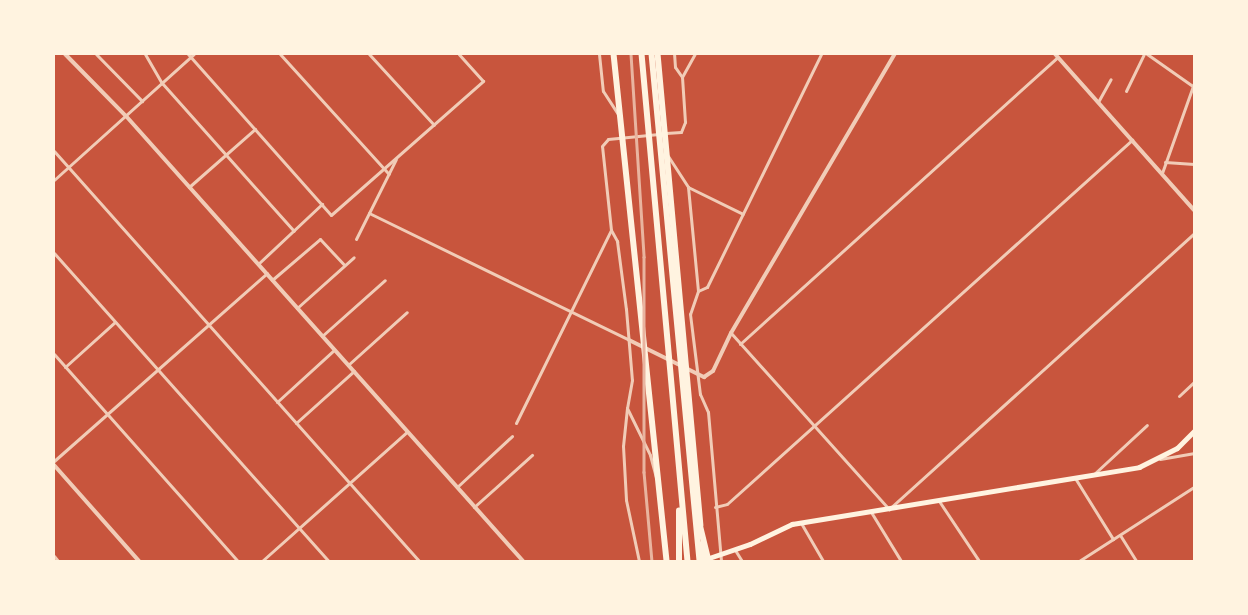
<!DOCTYPE html>
<html>
<head>
<meta charset="utf-8">
<style>
	body { margin:0 }
	#map { position:relative; width:1248px; height:615px; overflow:hidden; background:#c8553d; font-family:Quicksand,sans-serif }
	div>[style] { position:absolute }
	.minor>* { height:3px; margin:-1.5px; padding:0 1.5px; transform-origin:1.5px; border-radius:1.5px; background:#f1ccb7 }
	.tertiary>* { height:4px; margin:-2px; padding:0 2px; transform-origin:2px; border-radius:2px; background:#f1ccb7 }
	.primary>* { height:5px; margin:-2.5px; padding:0 2.5px; transform-origin:2.5px; border-radius:2.5px; background:#fff3e0 }
	.trunk>* { height:5.5px; margin:-2.75px; padding:0 2.75px; transform-origin:2.75px; border-radius:2.75px; background:#fff3e0 }
	.motorway>* { height:5.5px; margin:-2.75px; padding:0 2.75px; transform-origin:2.75px; border-radius:2.75px; background:#fff3e0 }
	.rail>* { height:2.5px; margin:-1.25px; padding:0 1.25px; transform-origin:1.25px; border-radius:1.25px; background:#e9b49f }
	span { translate:-50% -50%; white-space:nowrap; text-align:center; line-height:1.15; -webkit-text-stroke:4.5px #fff3e0; paint-order:stroke }
	.frame { position:absolute; inset:0; border:55px solid #fff3e0; pointer-events:none }
</style>
</head>
<body>
<div id="map">
	<div class="minor">
		<div style="left:96px;top:54px;width:66px;rotate:45.6deg"></div>
		<div style="left:145px;top:54px;width:34px;rotate:60deg"></div>
		<div style="left:162px;top:83px;width:198px;rotate:48.3deg"></div>
		<div style="left:188px;top:54px;width:215px;rotate:48.4deg"></div>
		<div style="left:331px;top:215px;width:203px;rotate:-41.4deg"></div>
		<div style="left:483px;top:81px;width:36px;rotate:-132deg"></div>
		<div style="left:280px;top:54px;width:162px;rotate:47.8deg"></div>
		<div style="left:369px;top:54px;width:96px;rotate:47.5deg"></div>
		<div style="left:599px;top:54px;width:37px;rotate:84deg"></div>
		<div style="left:603px;top:91px;width:30px;rotate:57deg"></div>
		<div style="left:1147px;top:54px;width:57px;rotate:35.1deg"></div>
		<div style="left:682px;top:77px;width:26px;rotate:-61deg"></div>
		<div style="left:1126px;top:91px;width:41px;rotate:-64.1deg"></div>
		<div style="left:1098px;top:102px;width:26px;rotate:-61deg"></div>
		<div style="left:666px;top:133px;width:15px;rotate:-4deg"></div>
		<div style="left:681px;top:132px;width:11px;rotate:-68deg"></div>
		<div style="left:685px;top:122px;width:45px;rotate:-93.8deg"></div>
		<div style="left:682px;top:77px;width:12px;rotate:-125deg"></div>
		<div style="left:675px;top:67px;width:13px;rotate:-94deg"></div>
		<div style="left:54px;top:151px;width:549px;rotate:48.32deg"></div>
		<div style="left:668px;top:156px;width:37px;rotate:57deg"></div>
		<div style="left:688px;top:187px;width:104px;rotate:84.5deg"></div>
		<div style="left:698px;top:291px;width:24px;rotate:109deg"></div>
		<div style="left:690px;top:314px;width:81px;rotate:82.9deg"></div>
		<div style="left:700px;top:394px;width:20px;rotate:66deg"></div>
		<div style="left:708px;top:412px;width:150px;rotate:85deg"></div>
		<div style="left:1165px;top:162px;width:29px;rotate:4deg"></div>
		<div style="left:1162px;top:173px;width:96px;rotate:-70.4deg"></div>
		<div style="left:54px;top:180px;width:188px;rotate:-42deg"></div>
		<div style="left:189px;top:187px;width:88px;rotate:-41.3deg"></div>
		<div style="left:688px;top:187px;width:61px;rotate:26.1deg"></div>
		<div style="left:369px;top:213px;width:289px;rotate:26deg"></div>
		<div style="left:611px;top:230px;width:13px;rotate:61deg"></div>
		<div style="left:617px;top:241px;width:69px;rotate:82.5deg"></div>
		<div style="left:626px;top:309px;width:71px;rotate:85.2deg"></div>
		<div style="left:632px;top:380px;width:28px;rotate:100deg"></div>
		<div style="left:627px;top:408px;width:52px;rotate:63.9deg"></div>
		<div style="left:650px;top:455px;width:24px;rotate:75deg"></div>
		<div style="left:356px;top:239px;width:89px;rotate:-63.4deg"></div>
		<div style="left:54px;top:253px;width:412px;rotate:48.3deg"></div>
		<div style="left:258px;top:264px;width:88px;rotate:-43.2deg"></div>
		<div style="left:272px;top:280px;width:63px;rotate:-40.5deg"></div>
		<div style="left:320px;top:239px;width:35px;rotate:47deg"></div>
		<div style="left:698px;top:291px;width:10px;rotate:-24deg"></div>
		<div style="left:707px;top:287px;width:259px;rotate:-63.9deg"></div>
		<div style="left:297px;top:308px;width:76px;rotate:-41.8deg"></div>
		<div style="left:731px;top:333px;width:237px;rotate:48.1deg"></div>
		<div style="left:889px;top:509px;width:411px;rotate:-42.1deg"></div>
		<div style="left:322px;top:336px;width:84px;rotate:-41.6deg"></div>
		<div style="left:740px;top:344px;width:428px;rotate:-42.1deg"></div>
		<div style="left:54px;top:354px;width:277px;rotate:48.4deg"></div>
		<div style="left:348px;top:365px;width:79px;rotate:-41.9deg"></div>
		<div style="left:65px;top:367px;width:67px;rotate:-42deg"></div>
		<div style="left:1179px;top:396px;width:21px;rotate:-43deg"></div>
		<div style="left:277px;top:402px;width:77px;rotate:-42.4deg"></div>
		<div style="left:627px;top:408px;width:38px;rotate:96deg"></div>
		<div style="left:623px;top:446px;width:54px;rotate:86.8deg"></div>
		<div style="left:626px;top:500px;width:62px;rotate:78deg"></div>
		<div style="left:296px;top:423px;width:78px;rotate:-41.9deg"></div>
		<div style="left:516px;top:423px;width:215px;rotate:-63.8deg"></div>
		<div style="left:611px;top:230px;width:84px;rotate:-96.1deg"></div>
		<div style="left:602px;top:146px;width:9px;rotate:-49deg"></div>
		<div style="left:608px;top:139px;width:51px;rotate:-5.6deg"></div>
		<div style="left:1160px;top:459px;width:35px;rotate:-10deg"></div>
		<div style="left:54px;top:461px;width:284px;rotate:-41.4deg"></div>
		<div style="left:1094px;top:474px;width:72px;rotate:-42.8deg"></div>
		<div style="left:1075px;top:478px;width:72px;rotate:58.1deg"></div>
		<div style="left:457px;top:487px;width:75px;rotate:-42.8deg"></div>
		<div style="left:939px;top:501px;width:72px;rotate:56.3deg"></div>
		<div style="left:474px;top:507px;width:78px;rotate:-41.9deg"></div>
		<div style="left:715px;top:507px;width:12px;rotate:-14deg"></div>
		<div style="left:727px;top:504px;width:545px;rotate:-41.95deg"></div>
		<div style="left:871px;top:512px;width:57px;rotate:58.5deg"></div>
		<div style="left:801px;top:523px;width:44px;rotate:59.9deg"></div>
		<div style="left:1120px;top:535px;width:31px;rotate:58deg"></div>
		<div style="left:735px;top:550px;width:13px;rotate:58deg"></div>
		<div style="left:54px;top:556px;width:6px;rotate:51deg"></div>
		<div style="left:262px;top:561px;width:194px;rotate:-41.7deg"></div>
		<div style="left:1079px;top:561px;width:137px;rotate:-32.8deg"></div>
	</div>
	<div class="tertiary">
		<div style="left:65px;top:54px;width:87px;rotate:45.5deg"></div>
		<div style="left:126px;top:116px;width:596px;rotate:48.26deg"></div>
		<div style="left:1055px;top:54px;width:209px;rotate:48.3deg"></div>
		<div style="left:629px;top:340px;width:84px;rotate:26.3deg"></div>
		<div style="left:704px;top:377px;width:11px;rotate:-34deg"></div>
		<div style="left:713px;top:371px;width:42px;rotate:-64.7deg"></div>
		<div style="left:731px;top:333px;width:324px;rotate:-59.6deg"></div>
		<div style="left:54px;top:465px;width:128px;rotate:48.5deg"></div>
	</div>
	<div class="primary">
		<div style="left:706px;top:559px;width:46px;rotate:-18.8deg"></div>
		<div style="left:750px;top:544px;width:47px;rotate:-25.5deg"></div>
		<div style="left:792px;top:524px;width:352px;rotate:-9.3deg"></div>
		<div style="left:1139px;top:467px;width:42px;rotate:-26.6deg"></div>
		<div style="left:1177px;top:448px;width:24px;rotate:-45deg"></div>
	</div>
	<div class="trunk">
		<div style="left:614px;top:54px;width:510px;rotate:84.03deg"></div>
		<div style="left:658px;top:54px;width:473px;rotate:84.8deg"></div>
		<div style="left:703px;top:544px;width:17px;rotate:87deg"></div>
	</div>
	<div class="motorway">
		<div style="left:642px;top:54px;width:509px;rotate:84.82deg"></div>
		<div style="left:652px;top:54px;width:509px;rotate:84.59deg"></div>
		<div style="left:699px;top:520px;width:42px;rotate:76.3deg"></div>
		<div style="left:679px;top:561px;width:50px;rotate:-90deg"></div>
	</div>
	<div class="rail">
		<div style="left:631px;top:54px;width:203px;rotate:86.3deg"></div>
		<div style="left:644px;top:257px;width:215px;rotate:90deg"></div>
		<div style="left:644px;top:472px;width:89px;rotate:84.9deg"></div>
	</div>
	<div class="frame"></div>
</div>
</body>
</html>
